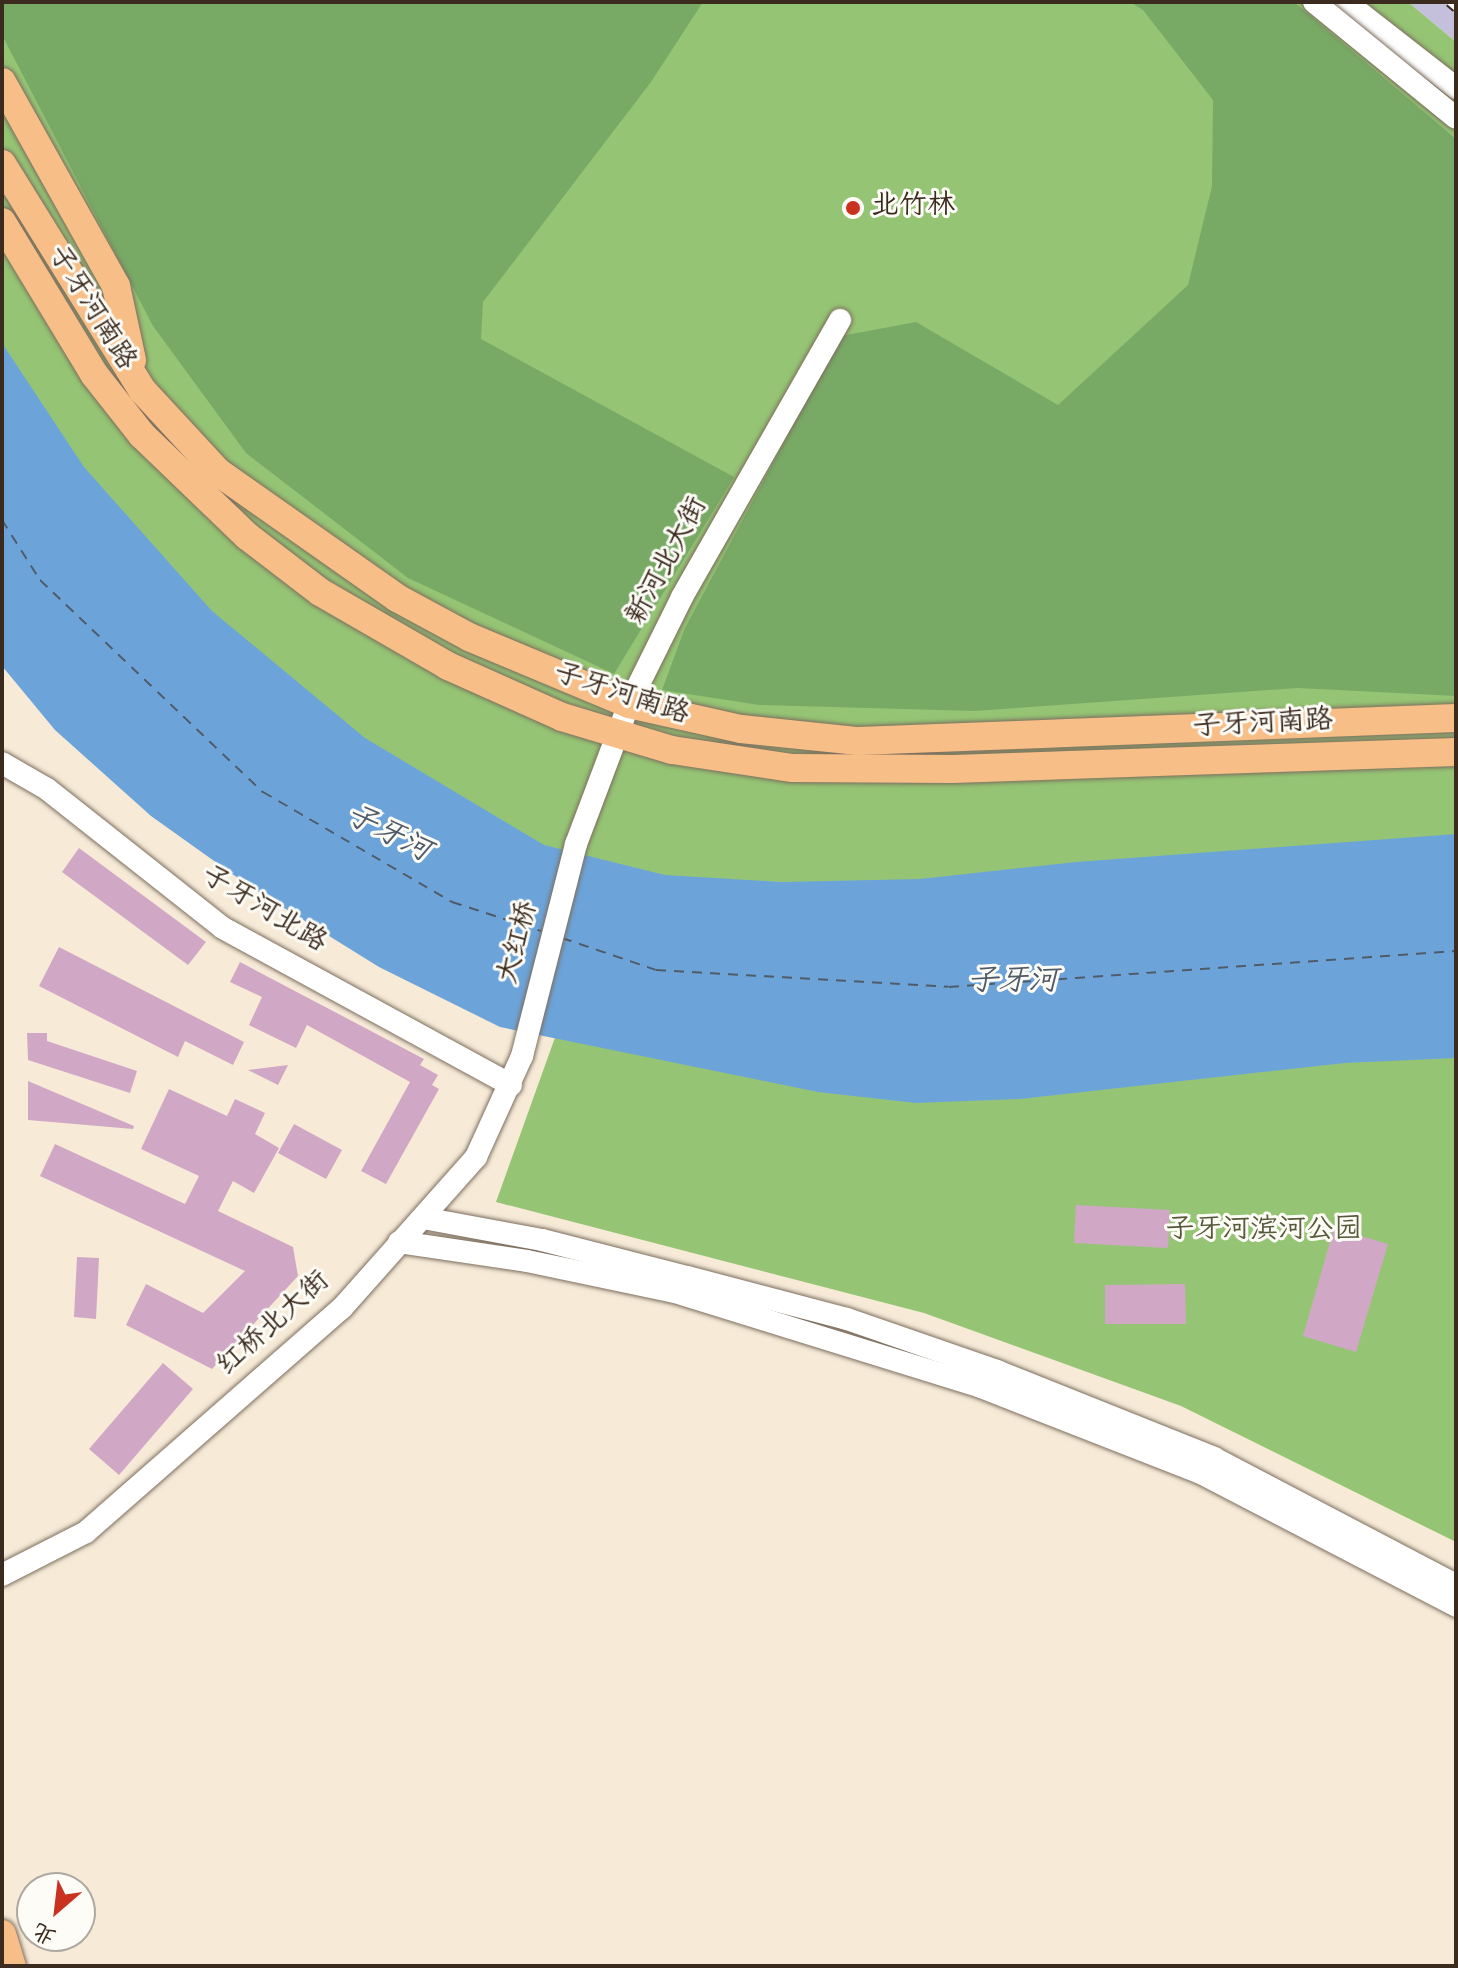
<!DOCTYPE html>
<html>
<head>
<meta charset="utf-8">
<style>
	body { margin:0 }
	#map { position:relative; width:1458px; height:1968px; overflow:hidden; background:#f7ebd8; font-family:Dekko,"LXGW WenKai TC",sans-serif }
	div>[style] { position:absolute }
	.industrial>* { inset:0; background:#c4c0db }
	.green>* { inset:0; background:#95c574 }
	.forest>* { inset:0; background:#78aa66 }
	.water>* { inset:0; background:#6ca4da }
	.ferry>* { height:2px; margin-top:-1px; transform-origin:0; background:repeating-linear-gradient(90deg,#4f5b69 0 10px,transparent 0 18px) }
	.building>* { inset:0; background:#d0a8c5 }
	.roads { filter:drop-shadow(0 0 2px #7d6e5f) drop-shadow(0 0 2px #7d6e5f) }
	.minor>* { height:22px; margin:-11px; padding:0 11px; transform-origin:11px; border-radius:11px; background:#fff }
	.major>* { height:28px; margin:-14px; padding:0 14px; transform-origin:14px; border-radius:14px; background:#f7be88 }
	.rail>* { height:9px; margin-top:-4.5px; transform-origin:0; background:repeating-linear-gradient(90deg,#fdfcf7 0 18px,#3b2a1e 0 36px); box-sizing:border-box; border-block:2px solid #3b2a1e }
	.bridges { filter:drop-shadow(0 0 2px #7d6e5f) drop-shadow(0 0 2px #7d6e5f) }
	.minor-bridge>* { height:22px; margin:-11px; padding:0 11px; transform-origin:11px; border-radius:11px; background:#fff }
	.dots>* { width:22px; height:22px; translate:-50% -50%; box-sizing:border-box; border:4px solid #fdfcf7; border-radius:50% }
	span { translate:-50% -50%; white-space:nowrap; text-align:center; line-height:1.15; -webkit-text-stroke:6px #fdfcf7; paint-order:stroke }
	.poi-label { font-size:28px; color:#3b2a1e }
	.left { translate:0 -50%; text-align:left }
	.street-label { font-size:28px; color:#3b2a1e }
	.park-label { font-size:28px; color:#565838 }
	.water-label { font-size:30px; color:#4f5b69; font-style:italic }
	.frame { position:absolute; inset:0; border:4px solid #3b2a1e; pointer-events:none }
	.north { position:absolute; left:16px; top:1872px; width:80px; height:80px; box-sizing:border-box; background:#fdfcf7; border:2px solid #afa8a0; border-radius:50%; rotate:208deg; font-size:22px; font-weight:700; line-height:32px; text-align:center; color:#3b2a1e }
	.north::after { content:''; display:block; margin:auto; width:28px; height:36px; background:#c8321e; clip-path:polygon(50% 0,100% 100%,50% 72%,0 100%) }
</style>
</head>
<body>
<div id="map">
	<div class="industrial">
		<div style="clip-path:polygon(1408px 2px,1456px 2px,1456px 42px)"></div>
	</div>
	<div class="green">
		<div style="clip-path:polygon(2px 2px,1408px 2px,1456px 42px,1456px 875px,813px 907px,528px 852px,315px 726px,131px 562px,2px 372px)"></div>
		<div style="clip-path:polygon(562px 1018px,1456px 1026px,1456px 1542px,1181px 1406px,924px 1313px,496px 1202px)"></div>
	</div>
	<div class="forest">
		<div style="clip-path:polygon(2px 2px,703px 2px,651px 82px,483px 302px,481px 339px,734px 477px,614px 674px,408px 578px,246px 453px,153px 326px,2px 35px)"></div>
		<div style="clip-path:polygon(1130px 2px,1294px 2px,1456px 139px,1456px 696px,1298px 688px,974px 711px,759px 705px,662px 690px,685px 628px,841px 336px,916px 322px,1058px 405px,1188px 285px,1212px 186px,1213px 100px,1143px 10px)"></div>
	</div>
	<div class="water">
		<div style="clip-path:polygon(2px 343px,84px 467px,212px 611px,365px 738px,544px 845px,665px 875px,781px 882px,920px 879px,1076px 862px,1456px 834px,1456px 1058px,1345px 1063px,1020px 1099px,916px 1103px,818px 1092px,500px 1027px,379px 967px,252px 888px,151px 816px,55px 730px,2px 666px)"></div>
	</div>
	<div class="ferry">
		<div style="left:2px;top:520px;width:71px;rotate:57.7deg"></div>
		<div style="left:40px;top:580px;width:308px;rotate:43.6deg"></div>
		<div style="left:263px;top:792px;width:219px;rotate:30.2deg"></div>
		<div style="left:452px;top:902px;width:94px;rotate:18deg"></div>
		<div style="left:562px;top:938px;width:99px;rotate:18.8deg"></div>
		<div style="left:656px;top:970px;width:293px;rotate:3.3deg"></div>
		<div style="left:949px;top:987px;width:508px;rotate:-4.06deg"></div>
	</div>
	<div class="building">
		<div style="clip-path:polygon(79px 848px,206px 942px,188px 965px,62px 872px)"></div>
		<div style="clip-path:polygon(59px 947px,244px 1042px,233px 1065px,185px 1041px,178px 1057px,39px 986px)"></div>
		<div style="clip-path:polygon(240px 962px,424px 1059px,420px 1065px,438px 1075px,432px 1085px,439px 1089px,386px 1184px,361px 1171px,410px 1082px,307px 1025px,296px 1048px,249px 1025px,262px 997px,230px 982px)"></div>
		<div style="clip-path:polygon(27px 1033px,47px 1033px,47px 1041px,137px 1071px,130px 1093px,28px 1060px)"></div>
		<div style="clip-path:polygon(288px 1065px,278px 1085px,248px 1070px)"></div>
		<div style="clip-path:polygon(28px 1081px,134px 1126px,133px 1129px,28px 1120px)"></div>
		<div style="clip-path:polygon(169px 1089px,227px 1116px,235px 1099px,265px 1113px,255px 1134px,279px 1148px,254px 1193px,233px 1181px,218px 1211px,293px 1247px,298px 1276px,212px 1369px,126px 1325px,146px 1284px,203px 1313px,245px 1271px,40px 1176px,55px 1144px,185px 1204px,199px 1176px,141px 1149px)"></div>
		<div style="clip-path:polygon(294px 1124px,342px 1150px,326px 1179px,278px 1153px)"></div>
		<div style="clip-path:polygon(1076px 1205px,1170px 1210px,1168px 1248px,1074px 1243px)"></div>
		<div style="clip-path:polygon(1334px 1228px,1388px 1244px,1356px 1352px,1303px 1336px)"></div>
		<div style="clip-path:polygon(77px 1257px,99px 1258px,96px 1319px,74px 1317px)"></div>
		<div style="clip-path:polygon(1185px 1284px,1186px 1324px,1105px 1324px,1105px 1285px)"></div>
		<div style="clip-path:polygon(163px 1363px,193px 1389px,119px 1475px,89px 1449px)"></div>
	</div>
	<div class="roads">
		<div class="minor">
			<div style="left:1346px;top:2px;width:140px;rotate:38deg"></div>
			<div style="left:2px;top:763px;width:52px;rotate:30deg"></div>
			<div style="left:47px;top:789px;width:224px;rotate:38.3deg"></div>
			<div style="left:223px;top:928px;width:328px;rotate:28.6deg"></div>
			<div style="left:423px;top:1218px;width:121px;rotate:10.5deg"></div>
			<div style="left:542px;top:1240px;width:150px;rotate:14.3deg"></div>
			<div style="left:687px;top:1277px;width:165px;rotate:14.7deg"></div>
			<div style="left:847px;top:1319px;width:159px;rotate:19.1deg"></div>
			<div style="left:997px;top:1371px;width:234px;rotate:21.8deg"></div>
			<div style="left:1214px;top:1458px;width:273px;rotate:27.7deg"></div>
			<div style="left:399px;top:1242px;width:129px;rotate:8.4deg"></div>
			<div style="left:527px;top:1261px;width:151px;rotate:11.8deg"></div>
			<div style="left:675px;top:1292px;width:320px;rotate:17.2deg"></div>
			<div style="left:981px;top:1387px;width:236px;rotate:21.4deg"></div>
			<div style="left:1201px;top:1473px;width:288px;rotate:27.5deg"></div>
			<div style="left:2px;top:1575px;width:94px;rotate:-27.1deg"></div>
			<div style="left:86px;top:1532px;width:340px;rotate:-41.2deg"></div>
			<div style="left:342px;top:1308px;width:202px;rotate:-48.4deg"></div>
			<div style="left:476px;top:1157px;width:111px;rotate:-65.5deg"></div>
			<div style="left:522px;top:1056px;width:219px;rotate:-75.7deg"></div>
			<div style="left:576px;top:844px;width:150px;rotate:-69.3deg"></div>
			<div style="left:629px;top:704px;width:119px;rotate:-63.6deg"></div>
			<div style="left:682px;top:597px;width:319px;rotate:-60.3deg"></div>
		</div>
		<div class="major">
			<div style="left:2px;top:82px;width:234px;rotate:60.8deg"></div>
			<div style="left:116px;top:286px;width:76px;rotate:77.8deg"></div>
			<div style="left:2px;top:164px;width:267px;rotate:58.2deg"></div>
			<div style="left:143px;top:391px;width:110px;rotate:47.2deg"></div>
			<div style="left:218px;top:472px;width:219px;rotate:35.1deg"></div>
			<div style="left:397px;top:598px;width:82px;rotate:28.4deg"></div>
			<div style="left:469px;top:637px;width:173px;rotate:22.7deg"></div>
			<div style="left:629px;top:704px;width:115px;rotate:12.6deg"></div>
			<div style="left:741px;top:729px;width:118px;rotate:5.9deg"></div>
			<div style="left:858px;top:741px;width:598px;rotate:-2.2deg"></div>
			<div style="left:2px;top:222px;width:178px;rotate:58.8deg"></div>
			<div style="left:94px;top:374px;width:78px;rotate:51.8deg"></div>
			<div style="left:142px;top:435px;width:146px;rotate:43.9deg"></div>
			<div style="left:247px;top:536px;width:92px;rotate:37.5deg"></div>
			<div style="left:320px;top:592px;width:148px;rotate:30deg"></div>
			<div style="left:448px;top:666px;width:125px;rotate:24.1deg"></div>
			<div style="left:562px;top:717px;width:115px;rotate:16.7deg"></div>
			<div style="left:672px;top:750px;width:122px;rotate:8.5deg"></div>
			<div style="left:793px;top:768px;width:160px;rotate:0.4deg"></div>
			<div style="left:953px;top:769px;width:503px;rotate:-1.94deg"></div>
			<div style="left:2px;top:1934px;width:34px;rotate:73deg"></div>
		</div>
	</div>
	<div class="rail">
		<div style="left:1449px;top:2px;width:9px;rotate:41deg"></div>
	</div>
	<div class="bridges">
		<div class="minor-bridge">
			<div style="left:1314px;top:2px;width:183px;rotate:39.2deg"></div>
		</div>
	</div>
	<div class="dots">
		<div style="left:853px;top:208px;background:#c8321e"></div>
	</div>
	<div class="poi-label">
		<span class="left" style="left:871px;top:208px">北竹林</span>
	</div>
	<div class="street-label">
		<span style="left:90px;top:309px;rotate:58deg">子牙河南路</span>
		<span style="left:669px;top:562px;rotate:-62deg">新河北大街</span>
		<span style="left:621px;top:696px;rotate:18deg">子牙河南路</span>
		<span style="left:1263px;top:726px;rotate:-3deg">子牙河南路</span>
		<span style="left:263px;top:911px;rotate:31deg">子牙河北路</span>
		<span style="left:520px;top:943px;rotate:-75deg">大红桥</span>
		<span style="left:275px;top:1325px;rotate:-42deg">红桥北大街</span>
	</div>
	<div class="park-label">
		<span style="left:1264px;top:1232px">子牙河滨河公园</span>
	</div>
	<div class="water-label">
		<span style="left:387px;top:836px;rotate:27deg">子牙河</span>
		<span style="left:1013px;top:984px">子牙河</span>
	</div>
	<div class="frame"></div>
	<div class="north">北</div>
</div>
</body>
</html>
